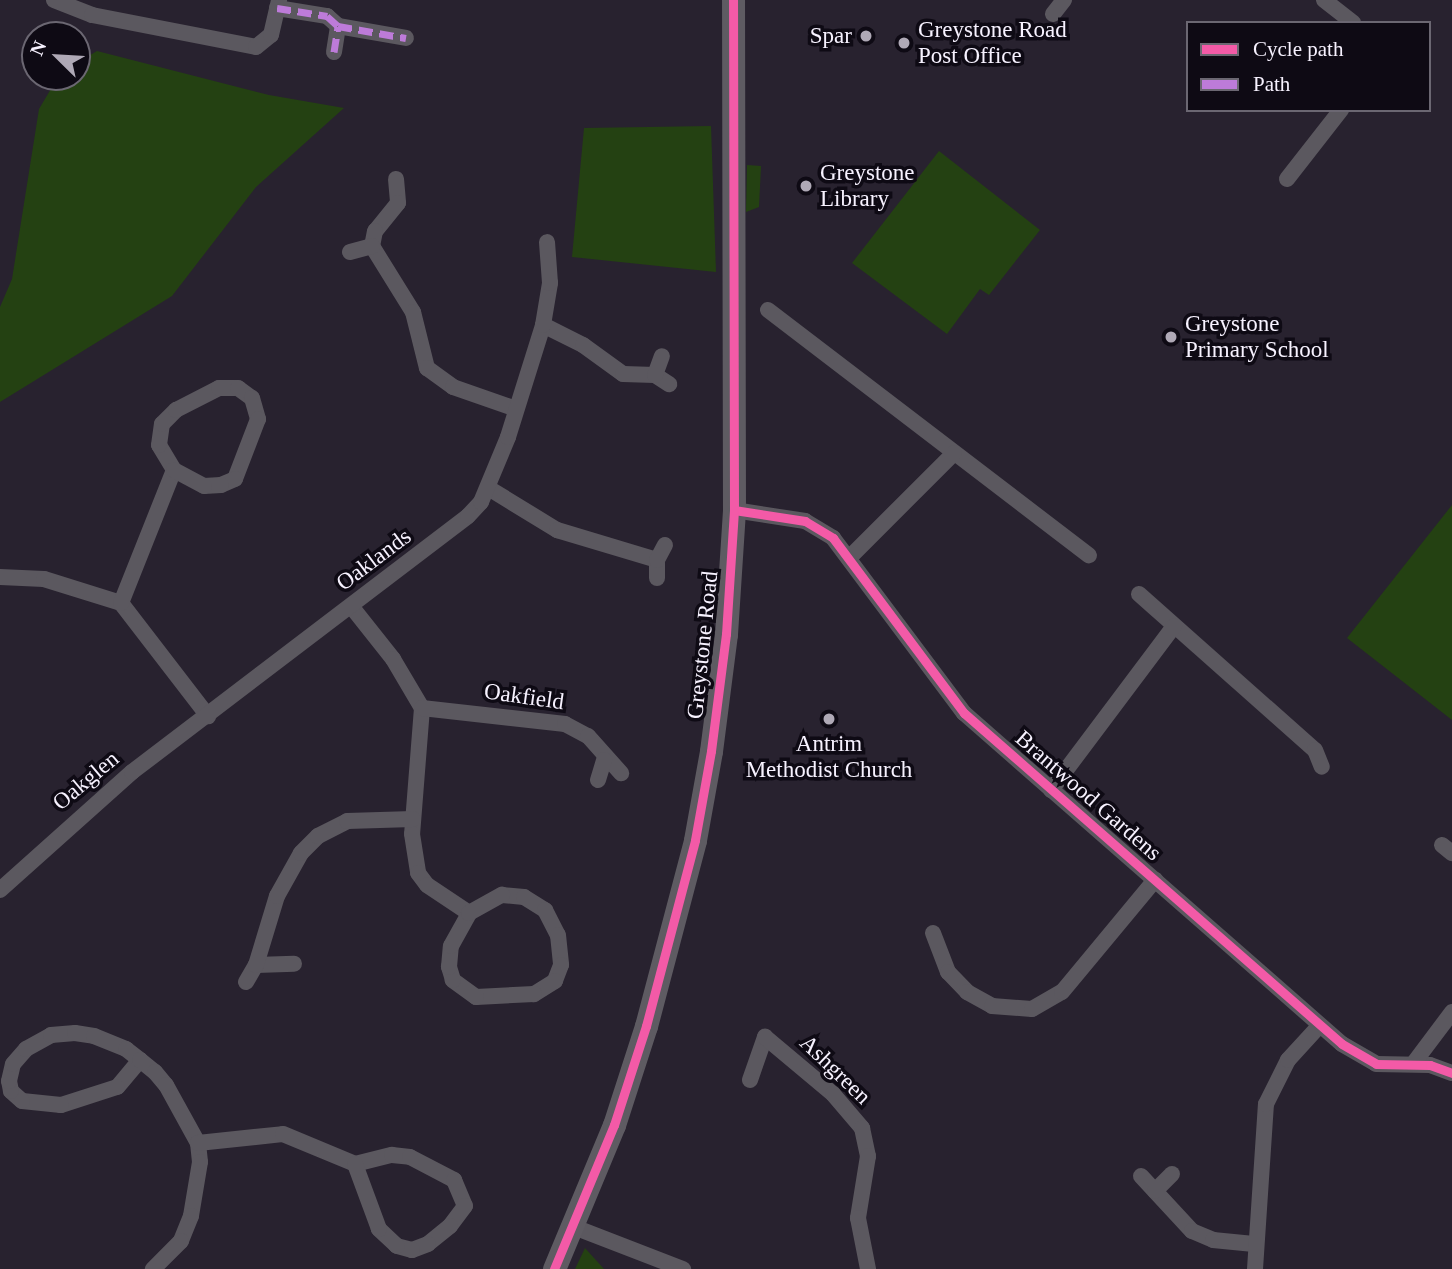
<!DOCTYPE html>
<html>
<head>
<meta charset="utf-8">
<style>
	body { margin:0 }
	#map { position:relative; width:1452px; height:1269px; overflow:hidden; background:#28222f; font-family:"Times New Roman",serif }
	div>[style] { position:absolute }
	.green>* { inset:0; background:#244112 }
	.minor>* { height:16px; margin:-8px; padding:0 8px; transform-origin:8px; border-radius:8px; background:#5b585f }
	.secondary>* { height:23px; margin:-11.5px; padding:0 11.5px; transform-origin:11.5px; border-radius:11.5px; background:#5e5b62 }
	.quiet>* { height:7px; margin-top:-3.5px; transform-origin:0; background:repeating-linear-gradient(90deg,#bd7bd9 0 14px,transparent 0 21px) }
	.cycleway>* { height:9px; margin:-4.5px; padding:0 4.5px; transform-origin:4.5px; border-radius:4.5px; background:#f35aa7 }
	.dots>* { width:19px; height:19px; translate:-50% -50%; box-sizing:border-box; border:4px solid #0e0a14; border-radius:50% }
	span { translate:-50% -50%; white-space:nowrap; text-align:center; line-height:1.15; -webkit-text-stroke:7px #0e0a14; paint-order:stroke }
	.poi-label { font-size:23px; color:#f7f2ff }
	.left { translate:0 -50%; text-align:left }
	.right { translate:-100% -50%; text-align:right }
	.street-label { font-size:23px; color:#f7f2ff }
	.legend { position:absolute; left:1186px; top:21px; width:245px; height:91px; box-sizing:border-box; background:#0e0a14; border:2px solid #6b6772; margin:0; padding:9px 12px; list-style:none; font-size:21px; color:#f7f2ff }
	.legend li { display:flex; align-items:center; gap:14px; height:35px }
	.legend b { width:35px; border:2px solid #6b6772 }
	.north { position:absolute; left:21px; top:21px; width:70px; height:70px; box-sizing:border-box; background:#0e0a14; border:2px solid #6b6772; border-radius:50%; rotate:294deg; font-size:19px; font-weight:700; line-height:28px; text-align:center; color:#f7f2ff }
	.north::after { content:''; display:block; margin:auto; width:24px; height:32px; background:#afa9b6; clip-path:polygon(50% 0,100% 100%,50% 72%,0 100%) }
</style>
</head>
<body>
<div id="map">
	<div class="green">
		<div style="clip-path:polygon(97px 51px,269px 95px,344px 108px,256px 187px,172px 296px,0 402px,0 307px,12px 279px,39px 109px,58px 77px,77px 77px,77px 63px)"></div>
		<div style="clip-path:polygon(711px 126px,716px 272px,572px 257px,584px 128px)"></div>
		<div style="clip-path:polygon(939px 151px,1040px 230px,989px 295px,980px 289px,947px 334px,852px 263px)"></div>
		<div style="clip-path:polygon(747px 165px,761px 166px,759px 207px,746px 212px)"></div>
		<div style="clip-path:polygon(1452px 505px,1452px 720px,1347px 638px)"></div>
		<div style="clip-path:polygon(585px 1248px,604px 1269px,575px 1269px)"></div>
	</div>
	<div class="minor">
		<div style="left:54px;top:0;width:41px;rotate:21.5deg"></div>
		<div style="left:92px;top:15px;width:167px;rotate:11deg"></div>
		<div style="left:256px;top:47px;width:19px;rotate:-39deg"></div>
		<div style="left:271px;top:35px;width:36px;rotate:-77deg"></div>
		<div style="left:1324px;top:0;width:37px;rotate:38deg"></div>
		<div style="left:277px;top:8px;width:51px;rotate:9.1deg"></div>
		<div style="left:327px;top:16px;width:15px;rotate:42deg"></div>
		<div style="left:338px;top:26px;width:69px;rotate:10deg"></div>
		<div style="left:1053px;top:14px;width:18px;rotate:-52deg"></div>
		<div style="left:334px;top:52px;width:26px;rotate:-81deg"></div>
		<div style="left:396px;top:179px;width:24px;rotate:85deg"></div>
		<div style="left:398px;top:203px;width:36px;rotate:129deg"></div>
		<div style="left:375px;top:231px;width:15px;rotate:101deg"></div>
		<div style="left:372px;top:246px;width:78px;rotate:58.2deg"></div>
		<div style="left:413px;top:312px;width:58px;rotate:76deg"></div>
		<div style="left:427px;top:368px;width:32px;rotate:36deg"></div>
		<div style="left:453px;top:387px;width:67px;rotate:19.2deg"></div>
		<div style="left:1287px;top:179px;width:88px;rotate:-52deg"></div>
		<div style="left:350px;top:252px;width:23px;rotate:-15deg"></div>
		<div style="left:768px;top:310px;width:404px;rotate:37.4deg"></div>
		<div style="left:543px;top:325px;width:45px;rotate:26.6deg"></div>
		<div style="left:583px;top:345px;width:49px;rotate:35.9deg"></div>
		<div style="left:623px;top:374px;width:32px;rotate:2deg"></div>
		<div style="left:655px;top:375px;width:17px;rotate:33deg"></div>
		<div style="left:655px;top:375px;width:20px;rotate:-70deg"></div>
		<div style="left:490px;top:489px;width:79px;rotate:31.5deg"></div>
		<div style="left:557px;top:530px;width:104px;rotate:16.7deg"></div>
		<div style="left:734px;top:510px;width:72px;rotate:8.8deg"></div>
		<div style="left:805px;top:521px;width:33px;rotate:31deg"></div>
		<div style="left:833px;top:538px;width:219px;rotate:53.2deg"></div>
		<div style="left:964px;top:713px;width:502px;rotate:41.21deg"></div>
		<div style="left:1342px;top:1044px;width:39px;rotate:30deg"></div>
		<div style="left:1376px;top:1064px;width:54px;rotate:1.1deg"></div>
		<div style="left:1430px;top:1065px;width:23px;rotate:20deg"></div>
		<div style="left:850px;top:557px;width:147px;rotate:-45deg"></div>
		<div style="left:0;top:577px;width:44px;rotate:2.6deg"></div>
		<div style="left:44px;top:579px;width:81px;rotate:17.3deg"></div>
		<div style="left:121px;top:603px;width:143px;rotate:52.4deg"></div>
		<div style="left:657px;top:578px;width:18px;rotate:-90deg"></div>
		<div style="left:657px;top:560px;width:17px;rotate:-62deg"></div>
		<div style="left:1139px;top:594px;width:235px;rotate:41.6deg"></div>
		<div style="left:1315px;top:750px;width:18px;rotate:68deg"></div>
		<div style="left:121px;top:603px;width:143px;rotate:-68.3deg"></div>
		<div style="left:174px;top:470px;width:29px;rotate:-121deg"></div>
		<div style="left:159px;top:445px;width:21px;rotate:-82deg"></div>
		<div style="left:162px;top:424px;width:20px;rotate:-45deg"></div>
		<div style="left:176px;top:410px;width:48px;rotate:-27.1deg"></div>
		<div style="left:219px;top:388px;width:19px"></div>
		<div style="left:238px;top:388px;width:17px;rotate:36deg"></div>
		<div style="left:252px;top:398px;width:22px;rotate:74deg"></div>
		<div style="left:258px;top:419px;width:64px;rotate:111deg"></div>
		<div style="left:235px;top:479px;width:15px;rotate:157deg"></div>
		<div style="left:221px;top:485px;width:17px;rotate:177deg"></div>
		<div style="left:204px;top:486px;width:34px;rotate:-152deg"></div>
		<div style="left:351px;top:606px;width:68px;rotate:51.6deg"></div>
		<div style="left:393px;top:659px;width:57px;rotate:59.4deg"></div>
		<div style="left:422px;top:708px;width:126px;rotate:94.5deg"></div>
		<div style="left:412px;top:834px;width:39px;rotate:81deg"></div>
		<div style="left:418px;top:873px;width:15px;rotate:53deg"></div>
		<div style="left:427px;top:885px;width:50px;rotate:33.7deg"></div>
		<div style="left:422px;top:708px;width:144px;rotate:6.4deg"></div>
		<div style="left:565px;top:724px;width:26px;rotate:28deg"></div>
		<div style="left:588px;top:736px;width:50px;rotate:48.3deg"></div>
		<div style="left:598px;top:780px;width:21px;rotate:-73deg"></div>
		<div style="left:1051px;top:790px;width:205px;rotate:-53.1deg"></div>
		<div style="left:1442px;top:845px;width:13px;rotate:39deg"></div>
		<div style="left:0;top:890px;width:177px;rotate:-41.8deg"></div>
		<div style="left:132px;top:772px;width:422px;rotate:-37.3deg"></div>
		<div style="left:468px;top:516px;width:19px;rotate:-47deg"></div>
		<div style="left:481px;top:502px;width:70px;rotate:-67.4deg"></div>
		<div style="left:508px;top:437px;width:117px;rotate:-72.6deg"></div>
		<div style="left:543px;top:325px;width:43px;rotate:-80.5deg"></div>
		<div style="left:550px;top:283px;width:41px;rotate:-94.2deg"></div>
		<div style="left:502px;top:895px;width:22px;rotate:5deg"></div>
		<div style="left:524px;top:897px;width:25px;rotate:32deg"></div>
		<div style="left:545px;top:910px;width:28px;rotate:63deg"></div>
		<div style="left:558px;top:935px;width:30px;rotate:84deg"></div>
		<div style="left:561px;top:965px;width:17px;rotate:111deg"></div>
		<div style="left:555px;top:981px;width:25px;rotate:148deg"></div>
		<div style="left:534px;top:994px;width:58px;rotate:177deg"></div>
		<div style="left:476px;top:997px;width:29px;rotate:-144deg"></div>
		<div style="left:453px;top:980px;width:14px;rotate:-107deg"></div>
		<div style="left:449px;top:967px;width:21px;rotate:-85deg"></div>
		<div style="left:451px;top:946px;width:38px;rotate:-61deg"></div>
		<div style="left:469px;top:913px;width:38px;rotate:-29deg"></div>
		<div style="left:933px;top:933px;width:42px;rotate:69deg"></div>
		<div style="left:948px;top:972px;width:28px;rotate:46deg"></div>
		<div style="left:967px;top:992px;width:29px;rotate:29deg"></div>
		<div style="left:992px;top:1006px;width:40px;rotate:4.3deg"></div>
		<div style="left:1032px;top:1009px;width:34px;rotate:-30deg"></div>
		<div style="left:1062px;top:992px;width:146px;rotate:-50.3deg"></div>
		<div style="left:256px;top:965px;width:38px;rotate:-2deg"></div>
		<div style="left:246px;top:982px;width:20px;rotate:-60deg"></div>
		<div style="left:256px;top:965px;width:72px;rotate:-73.1deg"></div>
		<div style="left:277px;top:896px;width:49px;rotate:-60.8deg"></div>
		<div style="left:301px;top:853px;width:24px;rotate:-45deg"></div>
		<div style="left:318px;top:836px;width:33px;rotate:-27deg"></div>
		<div style="left:347px;top:821px;width:66px;rotate:-1.7deg"></div>
		<div style="left:140px;top:1060px;width:35px;rotate:130deg"></div>
		<div style="left:117px;top:1087px;width:59px;rotate:162.2deg"></div>
		<div style="left:61px;top:1105px;width:39px;rotate:-174deg"></div>
		<div style="left:22px;top:1101px;width:15px;rotate:-138deg"></div>
		<div style="left:11px;top:1091px;width:10px;rotate:-101deg"></div>
		<div style="left:9px;top:1081px;width:17px;rotate:-77deg"></div>
		<div style="left:13px;top:1064px;width:20px;rotate:-49deg"></div>
		<div style="left:26px;top:1049px;width:29px;rotate:-29deg"></div>
		<div style="left:51px;top:1035px;width:24px;rotate:-5deg"></div>
		<div style="left:75px;top:1033px;width:19px;rotate:9deg"></div>
		<div style="left:94px;top:1036px;width:35px;rotate:22deg"></div>
		<div style="left:126px;top:1049px;width:18px;rotate:38deg"></div>
		<div style="left:140px;top:1060px;width:19px;rotate:39deg"></div>
		<div style="left:155px;top:1072px;width:17px;rotate:50deg"></div>
		<div style="left:166px;top:1085px;width:66px;rotate:61.1deg"></div>
		<div style="left:198px;top:1143px;width:19px;rotate:84deg"></div>
		<div style="left:200px;top:1162px;width:55px;rotate:99.5deg"></div>
		<div style="left:191px;top:1216px;width:27px;rotate:112deg"></div>
		<div style="left:181px;top:1241px;width:40px;rotate:135deg"></div>
		<div style="left:1413px;top:1064px;width:65px;rotate:-53.1deg"></div>
		<div style="left:750px;top:1080px;width:46px;rotate:-70.8deg"></div>
		<div style="left:765px;top:1037px;width:89px;rotate:40deg"></div>
		<div style="left:833px;top:1094px;width:45px;rotate:49.5deg"></div>
		<div style="left:862px;top:1128px;width:29px;rotate:78deg"></div>
		<div style="left:868px;top:1156px;width:63px;rotate:99.2deg"></div>
		<div style="left:858px;top:1218px;width:52px;rotate:78.9deg"></div>
		<div style="left:198px;top:1143px;width:85px;rotate:-6deg"></div>
		<div style="left:283px;top:1134px;width:78px;rotate:22.6deg"></div>
		<div style="left:355px;top:1164px;width:38px;rotate:-14deg"></div>
		<div style="left:392px;top:1155px;width:18px;rotate:6deg"></div>
		<div style="left:410px;top:1157px;width:50px;rotate:27.6deg"></div>
		<div style="left:454px;top:1180px;width:28px;rotate:67deg"></div>
		<div style="left:465px;top:1206px;width:25px;rotate:127deg"></div>
		<div style="left:450px;top:1226px;width:28px;rotate:141deg"></div>
		<div style="left:428px;top:1244px;width:17px;rotate:159deg"></div>
		<div style="left:412px;top:1250px;width:16px;rotate:-165deg"></div>
		<div style="left:397px;top:1246px;width:25px;rotate:-137deg"></div>
		<div style="left:379px;top:1229px;width:69px;rotate:-110.3deg"></div>
		<div style="left:1141px;top:1176px;width:75px;rotate:47.2deg"></div>
		<div style="left:1192px;top:1231px;width:23px;rotate:23deg"></div>
		<div style="left:1213px;top:1240px;width:41px;rotate:5.6deg"></div>
		<div style="left:1155px;top:1191px;width:24px;rotate:-45deg"></div>
		<div style="left:574px;top:1227px;width:117px;rotate:21.1deg"></div>
		<div style="left:1255px;top:1269px;width:165px;rotate:-86.2deg"></div>
		<div style="left:1266px;top:1104px;width:49px;rotate:-63.4deg"></div>
		<div style="left:1288px;top:1060px;width:47px;rotate:-47.6deg"></div>
	</div>
	<div class="secondary">
		<div style="left:554px;top:1269px;width:156px;rotate:-67.4deg"></div>
		<div style="left:614px;top:1125px;width:104px;rotate:-72.1deg"></div>
		<div style="left:646px;top:1026px;width:192px;rotate:-75.2deg"></div>
		<div style="left:695px;top:840px;width:90px;rotate:-79.8deg"></div>
		<div style="left:711px;top:751px;width:118px;rotate:-82.7deg"></div>
		<div style="left:726px;top:634px;width:124px;rotate:-86.3deg"></div>
		<div style="left:734px;top:510px;width:510px;rotate:-90.11deg"></div>
	</div>
	<div class="quiet">
		<div style="left:277px;top:8px;width:51px;rotate:9.1deg"></div>
		<div style="left:327px;top:16px;width:15px;rotate:42deg"></div>
		<div style="left:338px;top:26px;width:69px;rotate:10deg"></div>
		<div style="left:334px;top:52px;width:26px;rotate:-81deg"></div>
	</div>
	<div class="cycleway">
		<div style="left:734px;top:510px;width:72px;rotate:8.8deg"></div>
		<div style="left:805px;top:521px;width:33px;rotate:31deg"></div>
		<div style="left:833px;top:538px;width:219px;rotate:53.2deg"></div>
		<div style="left:964px;top:713px;width:502px;rotate:41.21deg"></div>
		<div style="left:1342px;top:1044px;width:39px;rotate:30deg"></div>
		<div style="left:1376px;top:1064px;width:54px;rotate:1.1deg"></div>
		<div style="left:1430px;top:1065px;width:23px;rotate:20deg"></div>
		<div style="left:554px;top:1269px;width:156px;rotate:-67.4deg"></div>
		<div style="left:614px;top:1125px;width:104px;rotate:-72.1deg"></div>
		<div style="left:646px;top:1026px;width:192px;rotate:-75.2deg"></div>
		<div style="left:695px;top:840px;width:90px;rotate:-79.8deg"></div>
		<div style="left:711px;top:751px;width:118px;rotate:-82.7deg"></div>
		<div style="left:726px;top:634px;width:124px;rotate:-86.3deg"></div>
		<div style="left:734px;top:510px;width:510px;rotate:-90.11deg"></div>
	</div>
	<div class="dots">
		<div style="left:866px;top:36px;background:#afa9b6"></div>
		<div style="left:904px;top:43px;background:#afa9b6"></div>
		<div style="left:806px;top:186px;background:#afa9b6"></div>
		<div style="left:1171px;top:337px;background:#afa9b6"></div>
		<div style="left:829px;top:719px;background:#afa9b6"></div>
	</div>
	<div class="poi-label">
		<span class="left" style="left:918px;top:43px">Greystone Road<br>Post Office</span>
		<span class="right" style="left:852px;top:36px">Spar</span>
		<span class="left" style="left:820px;top:186px">Greystone<br>Library</span>
		<span class="left" style="left:1185px;top:337px">Greystone<br>Primary School</span>
		<span style="left:829px;top:757px">Antrim<br>Methodist Church</span>
	</div>
	<div class="street-label">
		<span style="left:374px;top:560px;rotate:-37deg">Oaklands</span>
		<span style="left:703px;top:645px;rotate:-84deg">Greystone Road</span>
		<span style="left:524px;top:697px;rotate:8deg">Oakfield</span>
		<span style="left:86px;top:781px;rotate:-40deg">Oakglen</span>
		<span style="left:1088px;top:796px;rotate:41deg">Brantwood Gardens</span>
		<span style="left:835px;top:1070px;rotate:44deg">Ashgreen</span>
	</div>
	<ul class="legend">
	<li><b style="height:9px;background:#f35aa7"></b>Cycle path</li>
	<li><b style="height:9px;background:#bd7bd9"></b>Path</li>
	</ul>
	<div class="north">N</div>
</div>
</body>
</html>
